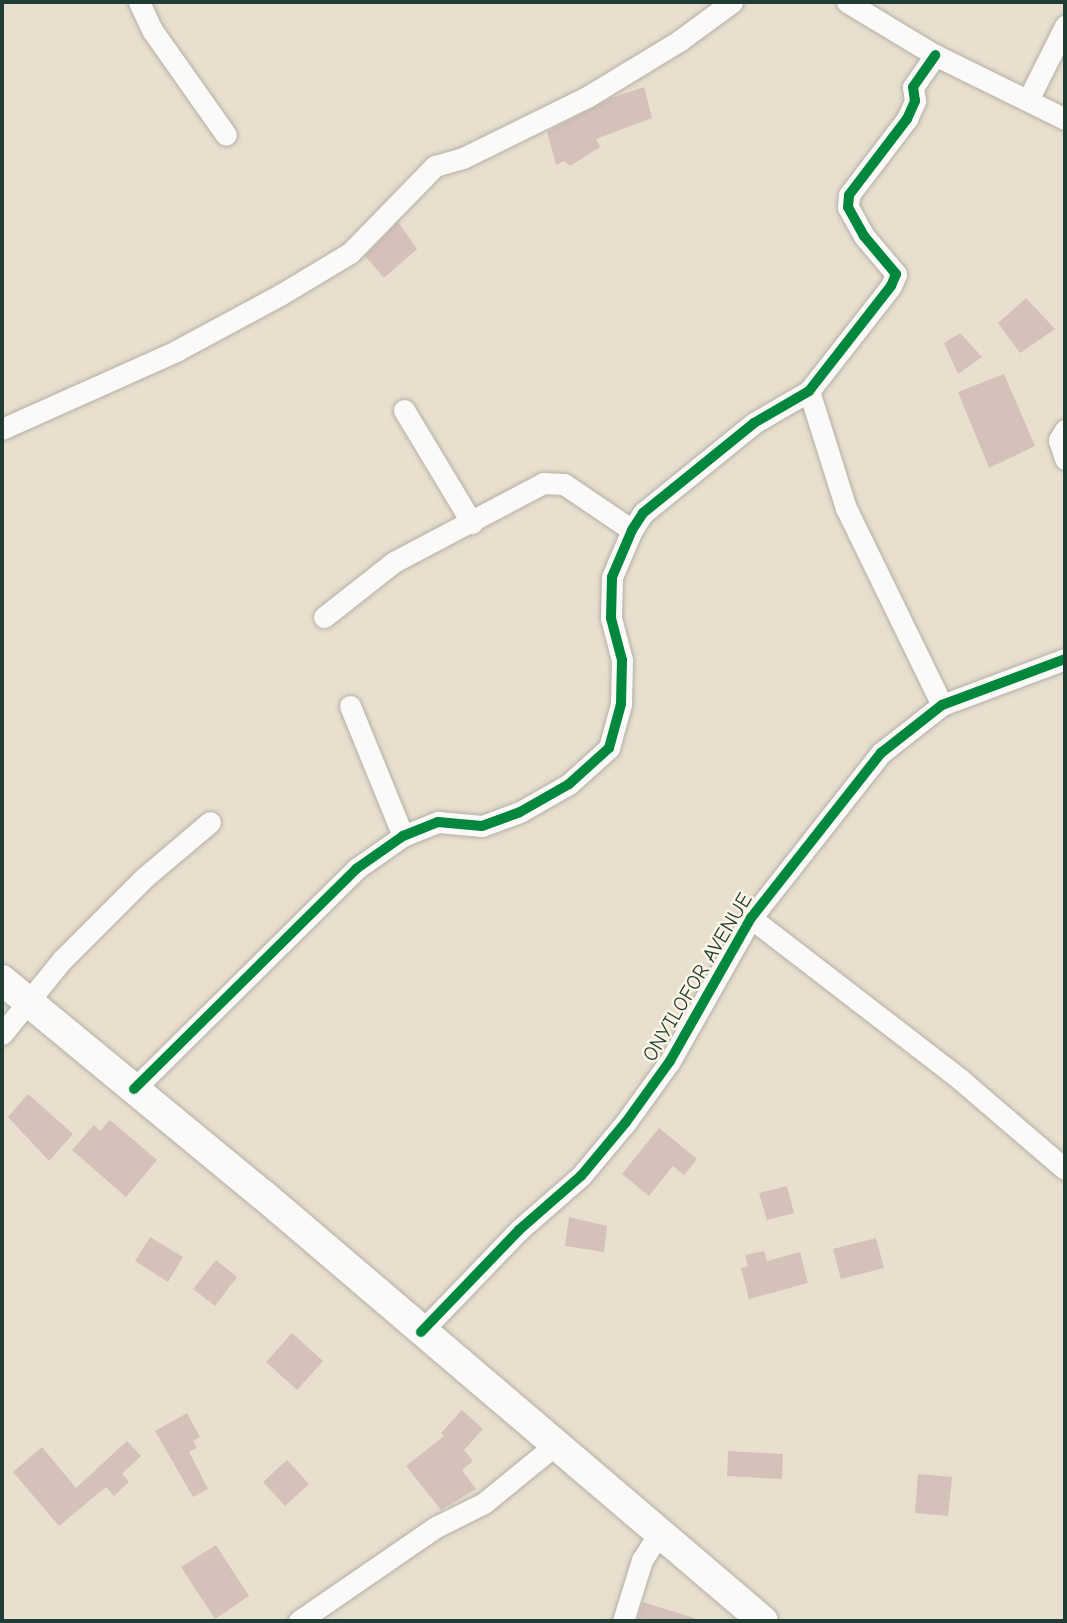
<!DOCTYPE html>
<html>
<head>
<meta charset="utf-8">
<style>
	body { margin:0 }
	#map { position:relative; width:1067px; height:1623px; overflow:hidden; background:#e9dfcf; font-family:"Comic Neue",sans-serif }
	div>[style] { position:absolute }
	.building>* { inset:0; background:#d4c1b9 }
	.roads { filter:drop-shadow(0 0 2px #b3b0a5) drop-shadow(0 0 2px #b3b0a5) }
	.street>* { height:21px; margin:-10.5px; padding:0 10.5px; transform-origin:10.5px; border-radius:10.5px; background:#fcfaf8 }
	.secondary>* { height:30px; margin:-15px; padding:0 15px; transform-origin:15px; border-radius:15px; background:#fcfaf8 }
	.cycleway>* { height:10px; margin:-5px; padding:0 5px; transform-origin:5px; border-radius:5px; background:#00873e }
	span { translate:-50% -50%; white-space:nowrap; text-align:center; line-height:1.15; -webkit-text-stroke:5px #fcf5e5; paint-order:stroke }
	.street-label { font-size:21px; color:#1f3d34 }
	.frame { position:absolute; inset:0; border:4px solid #1f3d34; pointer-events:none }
</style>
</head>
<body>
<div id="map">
	<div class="building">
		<div style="clip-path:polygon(644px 87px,652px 118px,596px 139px,600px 147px,570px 166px,564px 161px,556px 165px,547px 132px,611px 98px)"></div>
		<div style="clip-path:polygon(398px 222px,417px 249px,384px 278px,365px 256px)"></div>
		<div style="clip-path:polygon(1026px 298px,1055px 329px,1020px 353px,998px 323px)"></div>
		<div style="clip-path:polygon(960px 333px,982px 357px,958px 374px,944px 343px)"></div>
		<div style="clip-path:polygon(1004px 374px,1035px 446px,989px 468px,958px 392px)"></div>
		<div style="clip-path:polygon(28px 1094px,73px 1134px,49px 1161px,8px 1117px)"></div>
		<div style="clip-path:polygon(110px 1120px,157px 1160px,126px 1197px,72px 1150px,94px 1125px,100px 1131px)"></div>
		<div style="clip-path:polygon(659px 1128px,697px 1159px,684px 1175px,673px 1166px,649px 1196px,622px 1174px)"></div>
		<div style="clip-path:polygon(787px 1186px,794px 1213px,767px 1220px,759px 1193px)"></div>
		<div style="clip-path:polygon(569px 1217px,607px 1226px,604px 1252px,565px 1246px)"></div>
		<div style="clip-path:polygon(150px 1237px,183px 1257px,168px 1282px,135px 1261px)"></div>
		<div style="clip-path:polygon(876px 1238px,884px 1268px,841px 1279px,833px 1249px)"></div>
		<div style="clip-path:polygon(764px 1251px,767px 1261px,800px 1252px,808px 1283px,749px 1299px,741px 1268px,748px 1266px,745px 1255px)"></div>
		<div style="clip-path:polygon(216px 1260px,237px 1277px,215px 1306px,193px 1289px)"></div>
		<div style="clip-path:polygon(292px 1333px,323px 1361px,297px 1390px,266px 1362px)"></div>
		<div style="clip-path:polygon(462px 1410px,483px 1429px,464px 1450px,473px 1461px,462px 1470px,476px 1489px,441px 1510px,406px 1466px,444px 1436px,441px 1433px)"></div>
		<div style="clip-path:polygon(187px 1413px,200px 1437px,193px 1441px,197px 1448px,189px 1452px,208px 1489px,193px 1497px,155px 1431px)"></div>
		<div style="clip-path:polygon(127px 1441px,141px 1456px,122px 1474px,129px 1482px,114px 1496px,106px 1487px,59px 1526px,13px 1472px,42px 1447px,76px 1488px)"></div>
		<div style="clip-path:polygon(728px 1451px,783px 1454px,782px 1479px,727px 1476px)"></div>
		<div style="clip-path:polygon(287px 1460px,309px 1484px,285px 1506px,263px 1482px)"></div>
		<div style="clip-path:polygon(918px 1474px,952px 1477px,948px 1516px,915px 1513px)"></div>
		<div style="clip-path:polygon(216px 1545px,249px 1596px,215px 1619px,181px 1567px)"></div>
		<div style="clip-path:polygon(643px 1602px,694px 1618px,694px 1621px,637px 1621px)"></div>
	</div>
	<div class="roads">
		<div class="street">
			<div style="left:139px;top:2px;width:31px;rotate:65deg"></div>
			<div style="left:152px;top:30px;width:128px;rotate:54.8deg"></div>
			<div style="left:847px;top:2px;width:103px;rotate:31.1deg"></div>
			<div style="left:935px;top:55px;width:145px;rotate:26.2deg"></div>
			<div style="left:1028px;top:100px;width:83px;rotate:-63.4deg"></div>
			<div style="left:809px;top:391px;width:123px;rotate:72.5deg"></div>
			<div style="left:846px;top:508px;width:219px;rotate:64deg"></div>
			<div style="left:404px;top:410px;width:132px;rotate:59deg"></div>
			<div style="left:2px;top:429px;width:191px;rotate:-24.1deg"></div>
			<div style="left:176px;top:351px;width:118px;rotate:-28.3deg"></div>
			<div style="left:280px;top:295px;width:82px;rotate:-31deg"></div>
			<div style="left:350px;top:253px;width:122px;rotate:-45.7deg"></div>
			<div style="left:435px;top:166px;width:29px;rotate:-16deg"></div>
			<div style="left:463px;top:158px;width:138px;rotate:-26.2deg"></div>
			<div style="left:587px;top:97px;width:108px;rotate:-31.3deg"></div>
			<div style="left:679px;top:41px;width:66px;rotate:-36.3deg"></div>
			<div style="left:1065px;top:430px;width:12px;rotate:121deg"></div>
			<div style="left:1059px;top:440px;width:20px;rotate:72deg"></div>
			<div style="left:324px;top:617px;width:89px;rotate:-38.2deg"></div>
			<div style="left:394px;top:562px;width:169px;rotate:-27.9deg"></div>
			<div style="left:543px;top:483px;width:21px;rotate:3deg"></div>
			<div style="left:564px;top:484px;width:82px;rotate:34.1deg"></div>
			<div style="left:350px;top:706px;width:140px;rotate:67.8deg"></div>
			<div style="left:751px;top:918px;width:265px;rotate:37.6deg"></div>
			<div style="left:961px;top:1080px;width:137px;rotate:40.6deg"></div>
			<div style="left:2px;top:1034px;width:95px;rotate:-51deg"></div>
			<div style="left:62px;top:960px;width:117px;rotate:-45deg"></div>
			<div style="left:145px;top:877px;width:85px;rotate:-40.2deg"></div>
			<div style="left:134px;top:1089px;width:313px;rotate:-44.7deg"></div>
			<div style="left:356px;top:869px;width:57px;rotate:-35.1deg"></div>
			<div style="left:403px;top:836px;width:38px;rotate:-22deg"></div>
			<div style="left:438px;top:822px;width:44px;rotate:5.2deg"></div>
			<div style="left:482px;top:826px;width:40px;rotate:-20.2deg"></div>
			<div style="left:520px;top:812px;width:56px;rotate:-29.7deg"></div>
			<div style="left:569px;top:784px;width:54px;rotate:-42deg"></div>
			<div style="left:609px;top:748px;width:46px;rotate:-74.7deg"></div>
			<div style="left:621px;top:704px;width:44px;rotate:-88.7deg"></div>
			<div style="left:622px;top:660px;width:43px;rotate:-104.7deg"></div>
			<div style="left:611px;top:618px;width:41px;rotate:-88.6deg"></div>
			<div style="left:612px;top:577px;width:51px;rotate:-66.9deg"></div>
			<div style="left:632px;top:530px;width:20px;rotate:-57deg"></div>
			<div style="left:643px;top:513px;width:143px;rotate:-39deg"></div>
			<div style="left:754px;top:423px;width:64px;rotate:-30.2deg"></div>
			<div style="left:809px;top:391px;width:133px;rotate:-52deg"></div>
			<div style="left:891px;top:286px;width:13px;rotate:-67deg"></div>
			<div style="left:896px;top:274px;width:50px;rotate:-130.1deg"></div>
			<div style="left:864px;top:236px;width:33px;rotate:-119deg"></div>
			<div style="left:848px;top:207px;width:12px;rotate:-85deg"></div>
			<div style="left:849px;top:195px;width:96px;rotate:-52.7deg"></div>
			<div style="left:907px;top:119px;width:20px;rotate:-66deg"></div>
			<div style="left:915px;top:101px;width:14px;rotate:-98deg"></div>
			<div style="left:913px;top:87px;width:39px;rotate:-55deg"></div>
			<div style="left:421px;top:1332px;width:141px;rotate:-46.1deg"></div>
			<div style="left:519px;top:1230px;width:82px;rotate:-41.1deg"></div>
			<div style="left:581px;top:1176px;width:70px;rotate:-50.2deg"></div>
			<div style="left:626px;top:1122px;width:75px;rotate:-54.2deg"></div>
			<div style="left:670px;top:1061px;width:164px;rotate:-60.5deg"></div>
			<div style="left:751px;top:918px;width:210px;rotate:-51.8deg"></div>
			<div style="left:881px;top:753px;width:78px;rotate:-38.2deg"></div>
			<div style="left:942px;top:705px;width:131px;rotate:-20.5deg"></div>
			<div style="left:299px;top:1621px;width:166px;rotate:-34.5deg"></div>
			<div style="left:436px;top:1527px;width:54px;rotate:-26.6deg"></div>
			<div style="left:484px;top:1503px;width:90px;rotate:-39.2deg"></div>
			<div style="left:623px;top:1621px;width:64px;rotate:-72.7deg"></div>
			<div style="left:642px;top:1560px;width:30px;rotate:-57deg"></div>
		</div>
		<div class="secondary">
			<div style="left:2px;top:980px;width:337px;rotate:39.5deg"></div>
			<div style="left:262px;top:1194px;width:658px;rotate:40.44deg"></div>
		</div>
	</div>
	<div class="cycleway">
		<div style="left:134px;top:1089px;width:313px;rotate:-44.7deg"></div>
		<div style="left:356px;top:869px;width:57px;rotate:-35.1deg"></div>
		<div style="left:403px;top:836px;width:38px;rotate:-22deg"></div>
		<div style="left:438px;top:822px;width:44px;rotate:5.2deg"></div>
		<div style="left:482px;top:826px;width:40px;rotate:-20.2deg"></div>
		<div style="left:520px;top:812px;width:56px;rotate:-29.7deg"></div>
		<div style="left:569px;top:784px;width:54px;rotate:-42deg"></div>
		<div style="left:609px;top:748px;width:46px;rotate:-74.7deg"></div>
		<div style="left:621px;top:704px;width:44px;rotate:-88.7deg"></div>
		<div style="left:622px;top:660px;width:43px;rotate:-104.7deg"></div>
		<div style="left:611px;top:618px;width:41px;rotate:-88.6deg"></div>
		<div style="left:612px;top:577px;width:51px;rotate:-66.9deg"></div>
		<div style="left:632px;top:530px;width:20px;rotate:-57deg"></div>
		<div style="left:643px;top:513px;width:143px;rotate:-39deg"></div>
		<div style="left:754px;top:423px;width:64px;rotate:-30.2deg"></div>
		<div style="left:809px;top:391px;width:133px;rotate:-52deg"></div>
		<div style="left:891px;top:286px;width:13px;rotate:-67deg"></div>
		<div style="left:896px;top:274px;width:50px;rotate:-130.1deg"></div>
		<div style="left:864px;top:236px;width:33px;rotate:-119deg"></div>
		<div style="left:848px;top:207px;width:12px;rotate:-85deg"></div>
		<div style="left:849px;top:195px;width:96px;rotate:-52.7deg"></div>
		<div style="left:907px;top:119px;width:20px;rotate:-66deg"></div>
		<div style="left:915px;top:101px;width:14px;rotate:-98deg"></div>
		<div style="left:913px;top:87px;width:39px;rotate:-55deg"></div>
		<div style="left:421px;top:1332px;width:141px;rotate:-46.1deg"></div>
		<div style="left:519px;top:1230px;width:82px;rotate:-41.1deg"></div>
		<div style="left:581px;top:1176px;width:70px;rotate:-50.2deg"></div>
		<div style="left:626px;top:1122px;width:75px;rotate:-54.2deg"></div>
		<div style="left:670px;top:1061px;width:164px;rotate:-60.5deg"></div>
		<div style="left:751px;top:918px;width:210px;rotate:-51.8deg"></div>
		<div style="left:881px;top:753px;width:78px;rotate:-38.2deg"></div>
		<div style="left:942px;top:705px;width:131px;rotate:-20.5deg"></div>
	</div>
	<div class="street-label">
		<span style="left:697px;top:977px;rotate:-59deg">ONYILOFOR AVENUE</span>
	</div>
	<div class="frame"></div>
</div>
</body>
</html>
